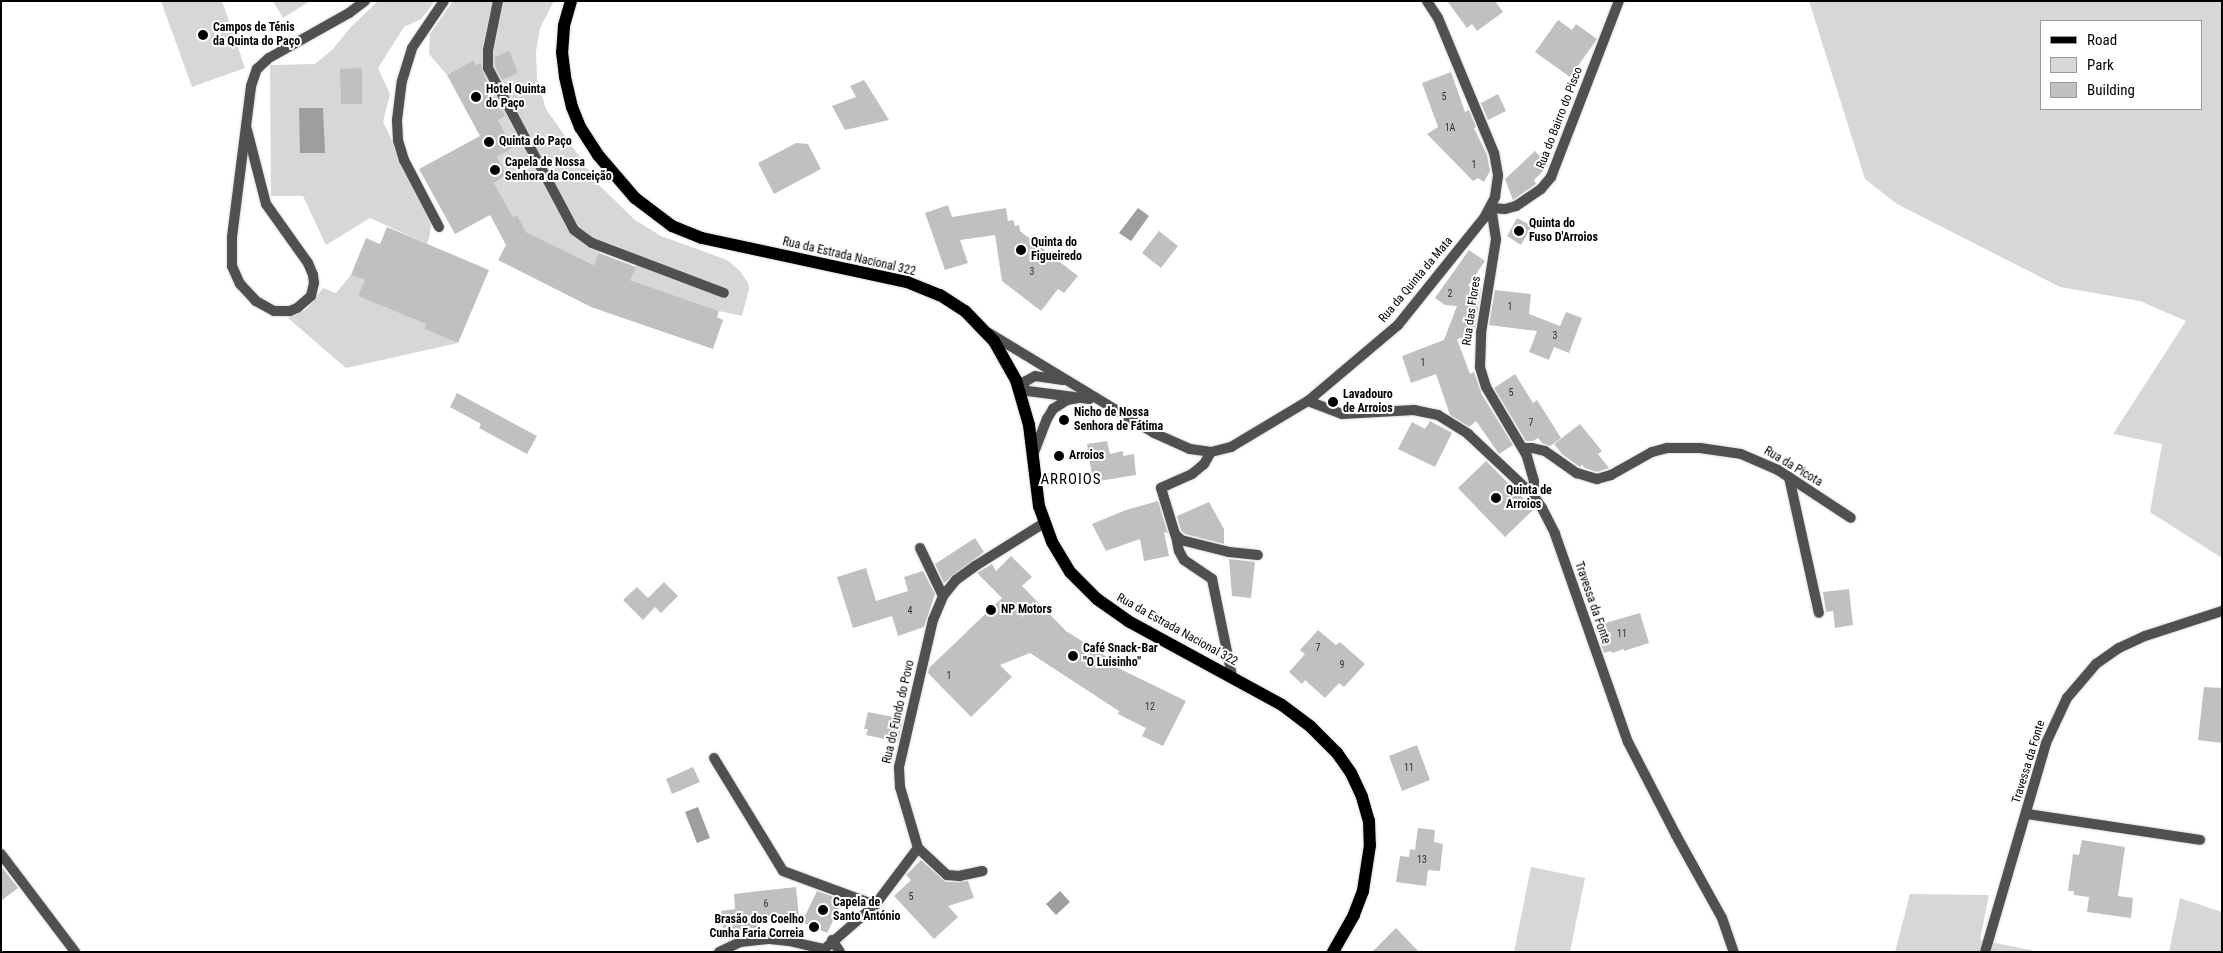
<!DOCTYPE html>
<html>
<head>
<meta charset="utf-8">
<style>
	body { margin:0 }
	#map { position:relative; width:2223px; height:953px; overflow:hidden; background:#fff; font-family:"Roboto Condensed",sans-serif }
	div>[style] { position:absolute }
	.green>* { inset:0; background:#d7d7d7 }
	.water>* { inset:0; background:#9e9e9e }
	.building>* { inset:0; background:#c0c0c0 }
	.roads { filter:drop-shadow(0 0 1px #dbdbdb) drop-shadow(0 0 1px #dbdbdb) }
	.service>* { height:10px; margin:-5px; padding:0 5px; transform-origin:5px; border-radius:5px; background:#505050 }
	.minor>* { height:10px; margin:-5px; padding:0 5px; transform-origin:5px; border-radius:5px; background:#505050 }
	.tertiary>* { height:10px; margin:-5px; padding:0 5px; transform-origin:5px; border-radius:5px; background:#505050 }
	.primary>* { height:12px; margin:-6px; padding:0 6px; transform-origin:6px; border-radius:6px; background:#000 }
	.dots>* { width:14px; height:14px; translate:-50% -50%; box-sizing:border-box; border:2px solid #fff; border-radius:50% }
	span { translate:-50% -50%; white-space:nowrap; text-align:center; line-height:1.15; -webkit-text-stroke:4px #fff; paint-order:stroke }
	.number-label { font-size:10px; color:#303030 }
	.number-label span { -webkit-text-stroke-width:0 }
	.poi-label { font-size:12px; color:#000; font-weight:700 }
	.left { translate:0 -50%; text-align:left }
	.right { translate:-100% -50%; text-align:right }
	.street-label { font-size:12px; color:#000 }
	.quarter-label { font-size:15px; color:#000; letter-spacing:1px }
	.frame { position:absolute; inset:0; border:2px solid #000; pointer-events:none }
	.legend { position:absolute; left:2040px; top:20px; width:162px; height:90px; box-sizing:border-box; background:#fff; border:1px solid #999; margin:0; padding:6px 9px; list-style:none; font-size:15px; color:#000 }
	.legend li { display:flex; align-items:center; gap:10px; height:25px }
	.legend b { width:25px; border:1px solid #999 }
</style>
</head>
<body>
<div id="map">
	<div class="green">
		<div style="clip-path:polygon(161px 1px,222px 1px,245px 68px,192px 87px)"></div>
		<div style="clip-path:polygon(273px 1px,310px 1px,283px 18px)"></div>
		<div style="clip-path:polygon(378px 1px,435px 1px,421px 19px,404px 27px,378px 68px,390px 94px,383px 122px,427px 212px,431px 223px,430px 234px,427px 244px,370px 218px,326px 245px,303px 196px,271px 196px,270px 65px,315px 64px,332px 50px,351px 27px)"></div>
		<div style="clip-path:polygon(453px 1px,554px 1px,540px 28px,536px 52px,537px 79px,546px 109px,600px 186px,635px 220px,661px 236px,727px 260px,740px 271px,748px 283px,749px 289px,742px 316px,719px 311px,630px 280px,636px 264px,601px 250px,594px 265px,526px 232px,517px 215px,513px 217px,494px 183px,507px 175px,497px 157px,513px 148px,498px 120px,504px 116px,474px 60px,447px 75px,429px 54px,430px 34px)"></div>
		<div style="clip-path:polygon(evenodd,1809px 1px,2222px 1px,2222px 558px,2150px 512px,2162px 444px,2113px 434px,2186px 321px,2140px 301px,2060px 287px,1897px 204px,1865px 179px,1809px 1px,2202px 21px,2202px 109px,2042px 109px,2042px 21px,2202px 21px)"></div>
		<div style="clip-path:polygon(351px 275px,365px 280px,359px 296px,426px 324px,424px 329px,458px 343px,346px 368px,288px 318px,307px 309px,323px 288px,336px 293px)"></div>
		<div style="clip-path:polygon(1531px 867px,1585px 878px,1570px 952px,1514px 952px)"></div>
		<div style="clip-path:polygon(1910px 894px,1989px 895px,1980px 940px,2040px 952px,1895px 952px)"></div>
		<div style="clip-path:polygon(2180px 898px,2222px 912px,2222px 952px,2169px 952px)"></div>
	</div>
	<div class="water">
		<div style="clip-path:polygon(299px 108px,323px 108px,325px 153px,300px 153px)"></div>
		<div style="clip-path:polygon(1138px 208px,1149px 216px,1131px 241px,1119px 233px)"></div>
		<div style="clip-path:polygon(698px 807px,710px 838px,697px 843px,685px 812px)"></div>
		<div style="clip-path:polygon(1060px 891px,1070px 902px,1056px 915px,1046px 904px)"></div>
	</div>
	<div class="building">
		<div style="clip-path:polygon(1447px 1px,1495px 1px,1503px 12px,1477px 31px,1472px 24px,1467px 28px)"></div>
		<div style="clip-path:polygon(1558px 20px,1572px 30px,1576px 24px,1597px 39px,1570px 77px,1535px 52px)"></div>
		<div style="clip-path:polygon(509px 51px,518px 73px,502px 80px,495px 66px,495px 57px)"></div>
		<div style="clip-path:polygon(474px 60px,476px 65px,481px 63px,488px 86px,505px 116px,498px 120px,513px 148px,497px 157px,507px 175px,494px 183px,513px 217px,517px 215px,526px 232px,594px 265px,599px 253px,636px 267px,630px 280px,719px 311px,717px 317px,723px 320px,713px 349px,591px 307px,498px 260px,506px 245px,490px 215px,455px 234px,419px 169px,480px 136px,447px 75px)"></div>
		<div style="clip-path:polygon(362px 68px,362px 104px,341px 104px,340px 69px)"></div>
		<div style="clip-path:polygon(1451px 72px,1465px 112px,1469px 110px,1476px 127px,1474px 128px,1487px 155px,1490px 171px,1484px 182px,1478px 178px,1473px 181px,1427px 134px,1438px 127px,1422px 83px)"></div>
		<div style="clip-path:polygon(864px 80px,889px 120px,845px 130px,832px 106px,856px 97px,850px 86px)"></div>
		<div style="clip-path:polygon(1498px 94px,1506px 111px,1488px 120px,1481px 103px)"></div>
		<div style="clip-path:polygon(796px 143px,808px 144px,821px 169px,774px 194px,758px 163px)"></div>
		<div style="clip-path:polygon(1535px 151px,1548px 166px,1534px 180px,1536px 184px,1513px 200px,1505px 179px)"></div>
		<div style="clip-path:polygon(948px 205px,952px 217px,1006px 208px,1008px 221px,1013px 220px,1015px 226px,1019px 225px,1020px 231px,1078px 276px,1064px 293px,1058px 289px,1041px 311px,1002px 281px,995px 235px,960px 240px,968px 263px,945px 270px,925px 213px)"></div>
		<div style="clip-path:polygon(1517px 218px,1532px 226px,1521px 245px,1507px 236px)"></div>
		<div style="clip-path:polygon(387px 227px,489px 270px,458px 343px,424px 329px,426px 324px,358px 296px,365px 280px,351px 275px,366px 238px,380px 244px)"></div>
		<div style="clip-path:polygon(1159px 231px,1178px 246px,1161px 268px,1142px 253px)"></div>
		<div style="clip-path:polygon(1469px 250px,1485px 261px,1468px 286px,1481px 288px,1475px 328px,1470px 327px,1469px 336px,1457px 339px,1470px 374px,1474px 372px,1482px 395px,1513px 445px,1499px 454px,1476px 421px,1469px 427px,1450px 415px,1436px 374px,1411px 383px,1402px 356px,1444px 340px,1457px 306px,1445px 305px,1435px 298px)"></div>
		<div style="clip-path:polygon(1495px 290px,1531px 294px,1529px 314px,1560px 326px,1566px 312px,1582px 318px,1569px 353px,1554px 347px,1549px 360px,1529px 352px,1537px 331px,1489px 325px)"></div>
		<div style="clip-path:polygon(1515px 374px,1533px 403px,1537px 400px,1561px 438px,1550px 446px,1542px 443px,1538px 438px,1533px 441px,1526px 441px,1494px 388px)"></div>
		<div style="clip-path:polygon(457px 393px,537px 436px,527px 454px,479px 428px,481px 424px,450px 407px)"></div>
		<div style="clip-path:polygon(1430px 421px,1452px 433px,1435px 467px,1398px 449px,1412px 422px,1425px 429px)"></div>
		<div style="clip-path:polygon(1580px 424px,1602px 451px,1598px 454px,1609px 468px,1597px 472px,1585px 468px,1582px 465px,1580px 467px,1562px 454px,1554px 444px)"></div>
		<div style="clip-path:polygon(1107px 441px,1110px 454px,1123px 451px,1123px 456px,1134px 454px,1136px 475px,1093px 482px,1087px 444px)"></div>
		<div style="clip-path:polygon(1486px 461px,1534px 509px,1505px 537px,1458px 488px)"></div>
		<div style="clip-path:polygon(1158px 501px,1168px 533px,1164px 532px,1169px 556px,1144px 561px,1140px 539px,1106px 551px,1092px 524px,1126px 510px)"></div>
		<div style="clip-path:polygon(1209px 502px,1224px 529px,1224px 544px,1185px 534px,1181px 530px,1177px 516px)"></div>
		<div style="clip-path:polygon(975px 538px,984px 552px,944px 583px,935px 564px)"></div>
		<div style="clip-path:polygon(1011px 556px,1032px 577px,1022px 586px,1066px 631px,1118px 664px,1116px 667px,1186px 701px,1163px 746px,1142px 736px,1146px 728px,1118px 714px,1119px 711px,1030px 653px,1000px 665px,1012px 677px,971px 717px,928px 673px,929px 668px,1002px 598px,977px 573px,992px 564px,996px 571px)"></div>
		<div style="clip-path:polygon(1229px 559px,1255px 562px,1251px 598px,1232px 596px)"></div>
		<div style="clip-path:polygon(866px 568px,876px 601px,908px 591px,904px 577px,923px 571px,935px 594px,924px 627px,898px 636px,892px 616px,853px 628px,837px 577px)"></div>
		<div style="clip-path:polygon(664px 582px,678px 596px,661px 613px,655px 607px,643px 620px,623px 600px,637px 587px,648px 598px)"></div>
		<div style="clip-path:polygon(1849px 589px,1853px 625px,1835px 628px,1833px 611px,1826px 612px,1823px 592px)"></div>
		<div style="clip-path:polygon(1640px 613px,1649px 643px,1624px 651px,1624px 649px,1612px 653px,1611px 651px,1604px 653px,1595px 626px)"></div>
		<div style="clip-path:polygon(1318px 630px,1336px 645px,1340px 642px,1365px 664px,1344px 687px,1339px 683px,1325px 698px,1305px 680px,1302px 684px,1289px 672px,1305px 654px,1300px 650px)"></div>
		<div style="clip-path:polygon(2204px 687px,2222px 688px,2222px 743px,2198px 740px)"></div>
		<div style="clip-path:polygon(868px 712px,903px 719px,898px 742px,866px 735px,868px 729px,864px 729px)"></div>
		<div style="clip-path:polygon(1417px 745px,1430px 780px,1402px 791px,1389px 756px)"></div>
		<div style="clip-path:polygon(693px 767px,700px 782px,672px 794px,666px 779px)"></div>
		<div style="clip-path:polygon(1418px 828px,1435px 830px,1434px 842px,1443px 844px,1440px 871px,1428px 870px,1426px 886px,1396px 882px,1400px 856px,1409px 857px,1410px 849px,1415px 850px)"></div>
		<div style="clip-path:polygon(2082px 840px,2125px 847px,2118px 896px,2133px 898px,2131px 918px,2087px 912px,2089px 897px,2074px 895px,2074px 891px,2068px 891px,2073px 854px,2079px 855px)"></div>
		<div style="clip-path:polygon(921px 860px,946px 882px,968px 881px,974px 898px,948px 906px,958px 917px,934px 939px,894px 896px,911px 880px,906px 875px)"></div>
		<div style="clip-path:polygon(1px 866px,18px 888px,1px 901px)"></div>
		<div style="clip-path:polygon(796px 887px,799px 918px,759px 922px,760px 933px,739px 935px,729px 940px,727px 927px,723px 928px,721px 911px,735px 909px,734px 894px)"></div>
		<div style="clip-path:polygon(817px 891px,843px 900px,827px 933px,802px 922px)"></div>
		<div style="clip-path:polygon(1396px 928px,1419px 952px,1372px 952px)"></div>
	</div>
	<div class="roads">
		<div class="service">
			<div style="left:498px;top:1px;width:50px;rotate:101.5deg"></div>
			<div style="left:488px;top:50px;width:18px;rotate:90deg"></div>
			<div style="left:488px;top:68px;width:183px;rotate:62deg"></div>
			<div style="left:574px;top:230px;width:22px;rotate:36deg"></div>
			<div style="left:592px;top:243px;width:141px;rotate:20.7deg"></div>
			<div style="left:246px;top:126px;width:81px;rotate:75.6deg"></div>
			<div style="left:266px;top:204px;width:72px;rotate:54.6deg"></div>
			<div style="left:308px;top:263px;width:13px;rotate:67deg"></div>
			<div style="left:313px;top:275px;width:8px;rotate:83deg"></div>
			<div style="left:314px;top:283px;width:13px;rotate:103deg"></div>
			<div style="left:311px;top:296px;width:18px;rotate:139deg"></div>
			<div style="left:297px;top:308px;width:8px;rotate:157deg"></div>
			<div style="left:290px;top:311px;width:16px;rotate:180deg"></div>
			<div style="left:274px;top:311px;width:21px;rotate:-151deg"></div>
			<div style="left:256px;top:301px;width:23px;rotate:-133deg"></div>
			<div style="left:240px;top:284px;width:20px;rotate:-114deg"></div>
			<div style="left:232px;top:266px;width:29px;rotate:-90deg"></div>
			<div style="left:232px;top:237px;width:152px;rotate:-82.8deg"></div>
			<div style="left:251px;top:86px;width:18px;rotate:-71deg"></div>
			<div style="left:257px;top:69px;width:16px;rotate:-43deg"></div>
			<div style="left:269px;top:58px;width:92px;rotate:-29.4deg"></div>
			<div style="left:349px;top:13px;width:20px;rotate:-37deg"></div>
			<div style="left:439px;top:227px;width:76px;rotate:-117.6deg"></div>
			<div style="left:404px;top:160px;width:21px;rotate:-107deg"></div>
			<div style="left:398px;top:140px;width:20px;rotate:-93deg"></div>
			<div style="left:397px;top:120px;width:39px;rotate:-83deg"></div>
			<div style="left:402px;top:81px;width:34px;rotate:-73deg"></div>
			<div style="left:412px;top:48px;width:57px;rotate:-55.8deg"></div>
			<div style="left:1789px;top:477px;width:139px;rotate:77.6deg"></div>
			<div style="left:1176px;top:536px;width:15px;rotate:79deg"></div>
			<div style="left:1179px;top:551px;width:10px;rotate:61deg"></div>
			<div style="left:1184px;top:560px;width:34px;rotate:34deg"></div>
			<div style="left:1212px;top:579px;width:99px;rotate:78.3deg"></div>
			<div style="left:920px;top:548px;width:53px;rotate:64.4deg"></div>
			<div style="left:714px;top:758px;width:132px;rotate:58.6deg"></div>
			<div style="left:783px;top:871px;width:98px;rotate:20.3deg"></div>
			<div style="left:2027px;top:814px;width:175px;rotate:8.5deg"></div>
			<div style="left:918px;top:848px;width:40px;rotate:43deg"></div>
			<div style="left:947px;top:875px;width:12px;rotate:5deg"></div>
			<div style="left:959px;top:876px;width:24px;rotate:-12deg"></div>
			<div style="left:832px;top:940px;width:14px;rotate:56deg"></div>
		</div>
		<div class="minor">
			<div style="left:1308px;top:401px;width:36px;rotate:21deg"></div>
			<div style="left:1342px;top:414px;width:72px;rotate:-3.2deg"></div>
			<div style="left:1414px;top:410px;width:25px;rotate:12deg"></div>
			<div style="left:1438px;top:415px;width:36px;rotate:32deg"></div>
			<div style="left:1468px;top:434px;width:89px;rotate:43.2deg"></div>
			<div style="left:1533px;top:495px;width:16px;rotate:55deg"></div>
			<div style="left:1542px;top:508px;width:29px;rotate:63deg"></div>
			<div style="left:1555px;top:534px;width:220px;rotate:70.7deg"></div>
			<div style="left:1628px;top:742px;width:105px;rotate:62.7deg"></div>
			<div style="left:1676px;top:835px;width:95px;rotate:61deg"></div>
			<div style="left:1722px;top:918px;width:36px;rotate:71deg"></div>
			<div style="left:1523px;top:448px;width:9px"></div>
			<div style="left:1532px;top:448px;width:13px;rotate:13deg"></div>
			<div style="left:1545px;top:451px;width:39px;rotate:35deg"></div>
			<div style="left:1577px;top:473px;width:21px;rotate:17deg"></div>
			<div style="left:1597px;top:479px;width:15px;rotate:-16deg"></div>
			<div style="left:1611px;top:475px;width:47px;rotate:-29.3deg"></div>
			<div style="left:1652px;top:452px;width:16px;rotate:-15deg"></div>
			<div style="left:1667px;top:448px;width:33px"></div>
			<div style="left:1700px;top:448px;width:41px;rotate:8.3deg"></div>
			<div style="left:1741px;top:454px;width:40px;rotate:23.4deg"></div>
			<div style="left:1778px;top:470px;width:87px;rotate:33.3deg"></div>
			<div style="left:1211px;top:452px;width:14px;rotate:120deg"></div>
			<div style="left:1204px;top:464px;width:16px;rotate:140deg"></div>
			<div style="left:1192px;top:474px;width:34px;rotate:156deg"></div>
			<div style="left:1161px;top:488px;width:48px;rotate:73.1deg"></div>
			<div style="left:1175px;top:534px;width:8px;rotate:45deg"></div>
			<div style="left:1181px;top:540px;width:49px;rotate:14deg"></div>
			<div style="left:1229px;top:552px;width:29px;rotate:6deg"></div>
			<div style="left:1533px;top:495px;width:14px;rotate:-86deg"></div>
			<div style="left:1534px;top:481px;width:26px;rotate:-106deg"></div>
			<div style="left:1527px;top:456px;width:80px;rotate:-120.7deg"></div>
			<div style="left:1486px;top:387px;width:21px;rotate:-107deg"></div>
			<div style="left:1480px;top:367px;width:34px;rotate:-88deg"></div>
			<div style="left:1481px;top:333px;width:95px;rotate:-80.9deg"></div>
			<div style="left:1496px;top:239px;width:31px;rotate:-99deg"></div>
			<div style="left:1491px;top:208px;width:14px;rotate:4deg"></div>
			<div style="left:1505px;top:209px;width:11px;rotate:-15deg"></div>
			<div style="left:1516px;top:206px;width:30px;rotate:-34deg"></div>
			<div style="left:1541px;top:189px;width:16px;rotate:-50deg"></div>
			<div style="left:1551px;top:177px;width:189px;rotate:-68.9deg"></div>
			<div style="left:1px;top:854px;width:123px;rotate:52.9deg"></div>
			<div style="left:719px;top:952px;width:23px;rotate:-25deg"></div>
			<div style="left:740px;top:942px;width:30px;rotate:-6deg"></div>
			<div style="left:770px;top:939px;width:19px;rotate:6deg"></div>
			<div style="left:789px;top:941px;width:35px;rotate:13deg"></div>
			<div style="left:821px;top:952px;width:72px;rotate:-41deg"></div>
			<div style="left:875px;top:905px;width:71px;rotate:-53deg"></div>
			<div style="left:918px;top:848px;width:64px;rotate:-106.4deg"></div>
			<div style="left:900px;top:787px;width:20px;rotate:-93deg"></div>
			<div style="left:899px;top:767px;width:151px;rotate:-77deg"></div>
			<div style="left:933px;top:620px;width:26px;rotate:-67deg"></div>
			<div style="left:943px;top:596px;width:21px;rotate:-51deg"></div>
			<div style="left:956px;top:580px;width:24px;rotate:-36deg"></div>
			<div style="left:975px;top:566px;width:81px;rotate:-31.9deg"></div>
			<div style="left:1985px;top:952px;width:218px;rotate:-73.7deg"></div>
			<div style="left:2046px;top:743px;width:50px;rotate:-65deg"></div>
			<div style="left:2067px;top:698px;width:45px;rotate:-49.5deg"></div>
			<div style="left:2096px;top:664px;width:28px;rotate:-35deg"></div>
			<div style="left:2119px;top:648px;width:29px;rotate:-25deg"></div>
			<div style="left:2145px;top:636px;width:81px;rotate:-18deg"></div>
		</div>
		<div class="tertiary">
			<div style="left:989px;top:333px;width:193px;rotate:31.2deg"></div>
			<div style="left:1154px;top:433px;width:39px;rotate:24deg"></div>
			<div style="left:1190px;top:449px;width:21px;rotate:8deg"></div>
			<div style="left:1211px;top:452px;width:21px;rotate:-14deg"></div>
			<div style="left:1231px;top:447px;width:90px;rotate:-30.9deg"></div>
			<div style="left:1308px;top:401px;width:118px;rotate:-40.2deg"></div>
			<div style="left:1398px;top:325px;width:137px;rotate:-51.2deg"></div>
			<div style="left:1484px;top:218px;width:24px;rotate:-62deg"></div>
			<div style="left:1495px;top:197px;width:22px;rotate:-82deg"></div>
			<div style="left:1498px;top:175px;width:22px;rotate:-100deg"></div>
			<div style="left:1494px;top:153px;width:146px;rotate:-112.5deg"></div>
			<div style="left:1438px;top:18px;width:20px;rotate:-123deg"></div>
			<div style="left:1063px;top:380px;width:28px;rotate:-172deg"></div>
			<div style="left:1035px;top:376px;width:10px;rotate:151deg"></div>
			<div style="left:1026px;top:381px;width:11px;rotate:124deg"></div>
			<div style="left:1020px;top:390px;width:70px;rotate:7.4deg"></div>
			<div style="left:1033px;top:455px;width:39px;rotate:-69deg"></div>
			<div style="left:1047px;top:419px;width:12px;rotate:-59deg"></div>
			<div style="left:1053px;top:409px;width:17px;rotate:-33deg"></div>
			<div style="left:1067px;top:400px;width:11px;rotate:-10deg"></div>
		</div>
		<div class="primary">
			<div style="left:571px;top:1px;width:26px;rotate:106deg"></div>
			<div style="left:564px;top:26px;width:26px;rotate:94deg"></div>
			<div style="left:562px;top:52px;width:25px;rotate:83deg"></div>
			<div style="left:565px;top:77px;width:31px;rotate:77deg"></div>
			<div style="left:572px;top:107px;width:22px;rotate:68deg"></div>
			<div style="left:580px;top:127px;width:33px;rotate:57deg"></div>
			<div style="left:598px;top:155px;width:57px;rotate:49.3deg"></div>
			<div style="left:635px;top:198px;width:46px;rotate:37.1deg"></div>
			<div style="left:672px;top:226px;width:32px;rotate:22deg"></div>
			<div style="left:702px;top:238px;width:210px;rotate:12.1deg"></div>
			<div style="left:907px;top:282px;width:35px;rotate:22deg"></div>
			<div style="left:940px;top:295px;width:30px;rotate:33deg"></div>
			<div style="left:965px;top:311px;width:42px;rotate:46deg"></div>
			<div style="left:994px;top:341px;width:45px;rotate:60.6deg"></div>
			<div style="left:1016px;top:380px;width:47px;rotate:73.9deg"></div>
			<div style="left:1029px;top:425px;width:82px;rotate:83deg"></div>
			<div style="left:1039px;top:506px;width:38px;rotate:70deg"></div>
			<div style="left:1052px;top:542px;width:35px;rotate:59deg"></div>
			<div style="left:1070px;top:572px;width:38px;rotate:45deg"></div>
			<div style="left:1097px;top:599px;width:38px;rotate:35deg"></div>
			<div style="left:1128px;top:621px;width:175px;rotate:28.6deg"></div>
			<div style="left:1282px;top:705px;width:36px;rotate:37deg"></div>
			<div style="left:1311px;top:727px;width:37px;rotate:45deg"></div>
			<div style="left:1337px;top:753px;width:24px;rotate:55deg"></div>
			<div style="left:1351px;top:773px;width:26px;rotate:65deg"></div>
			<div style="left:1362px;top:797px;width:25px;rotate:74deg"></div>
			<div style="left:1369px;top:821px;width:24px;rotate:88deg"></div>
			<div style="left:1370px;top:845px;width:47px;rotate:98.7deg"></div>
			<div style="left:1363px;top:891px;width:26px;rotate:111deg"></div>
			<div style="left:1354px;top:915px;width:43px;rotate:119.6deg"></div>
		</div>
	</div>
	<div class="dots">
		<div style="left:203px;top:35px;background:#000"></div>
		<div style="left:476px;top:97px;background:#000"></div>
		<div style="left:489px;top:142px;background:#000"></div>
		<div style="left:495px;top:170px;background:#000"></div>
		<div style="left:1519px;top:231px;background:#000"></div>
		<div style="left:1021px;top:250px;background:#000"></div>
		<div style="left:1333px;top:402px;background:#000"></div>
		<div style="left:1064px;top:420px;background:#000"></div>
		<div style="left:1059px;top:456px;background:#000"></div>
		<div style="left:1496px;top:498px;background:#000"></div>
		<div style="left:991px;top:610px;background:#000"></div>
		<div style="left:1073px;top:656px;background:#000"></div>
		<div style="left:823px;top:910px;background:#000"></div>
		<div style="left:814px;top:927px;background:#000"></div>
	</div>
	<div class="number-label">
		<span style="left:1444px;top:97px">5</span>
		<span style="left:1450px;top:128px">1A</span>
		<span style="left:1474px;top:165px">1</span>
		<span style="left:1032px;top:272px">3</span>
		<span style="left:1450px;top:294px">2</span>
		<span style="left:1510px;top:307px">1</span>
		<span style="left:1555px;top:336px">3</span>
		<span style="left:1423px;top:363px">1</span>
		<span style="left:1511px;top:393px">5</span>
		<span style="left:1531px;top:423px">7</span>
		<span style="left:910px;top:611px">4</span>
		<span style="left:1622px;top:634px">11</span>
		<span style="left:1318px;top:648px">7</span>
		<span style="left:1342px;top:665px">9</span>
		<span style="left:949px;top:676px">1</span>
		<span style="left:1150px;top:707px">12</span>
		<span style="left:1409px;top:768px">11</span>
		<span style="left:1422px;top:860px">13</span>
		<span style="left:911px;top:897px">5</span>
		<span style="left:766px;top:904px">6</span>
	</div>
	<div class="poi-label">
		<span class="left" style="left:213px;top:35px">Campos de Ténis<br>da Quinta do Paço</span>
		<span class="left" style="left:486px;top:97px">Hotel Quinta<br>do Paço</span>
		<span class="left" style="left:499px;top:142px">Quinta do Paço</span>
		<span class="left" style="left:505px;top:170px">Capela de Nossa<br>Senhora da Conceição</span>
		<span class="left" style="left:1529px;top:231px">Quinta do<br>Fuso D'Arroios</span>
		<span class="left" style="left:1031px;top:250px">Quinta do<br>Figueiredo</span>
		<span class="left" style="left:1343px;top:402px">Lavadouro<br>de Arroios</span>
		<span class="left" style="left:1074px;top:420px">Nicho de Nossa<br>Senhora de Fátima</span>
		<span class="left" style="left:1069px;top:456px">Arroios</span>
		<span class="left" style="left:1506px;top:498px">Quinta de<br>Arroios</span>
		<span class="left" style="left:1001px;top:610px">NP Motors</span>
		<span class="left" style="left:1083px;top:656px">Café Snack-Bar<br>"O Luisinho"</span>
		<span class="left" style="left:833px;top:910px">Capela de<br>Santo António</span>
		<span class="right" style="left:804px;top:927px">Brasão dos Coelho<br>Cunha Faria Correia</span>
	</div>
	<div class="street-label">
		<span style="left:1560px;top:118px;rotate:-69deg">Rua do Bairro do Pisco</span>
		<span style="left:849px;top:257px;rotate:13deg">Rua da Estrada Nacional 322</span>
		<span style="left:1416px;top:280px;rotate:-50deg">Rua da Quinta da Mata</span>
		<span style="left:1472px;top:311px;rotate:-82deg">Rua das Flores</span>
		<span style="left:1793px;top:467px;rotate:31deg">Rua da Picota</span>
		<span style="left:1592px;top:603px;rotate:71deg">Travessa da Fonte</span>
		<span style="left:1177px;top:630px;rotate:29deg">Rua da Estrada Nacional 322</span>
		<span style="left:899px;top:712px;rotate:-77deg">Rua do Fundo do Povo</span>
		<span style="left:2029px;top:762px;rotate:-73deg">Travessa da Fonte</span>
	</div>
	<div class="quarter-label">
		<span style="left:1071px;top:480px">ARROIOS</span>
	</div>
	<div class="frame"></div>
	<ul class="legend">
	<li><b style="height:6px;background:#000"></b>Road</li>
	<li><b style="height:14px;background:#d7d7d7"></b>Park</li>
	<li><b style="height:14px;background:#c0c0c0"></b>Building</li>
	</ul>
</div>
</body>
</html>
